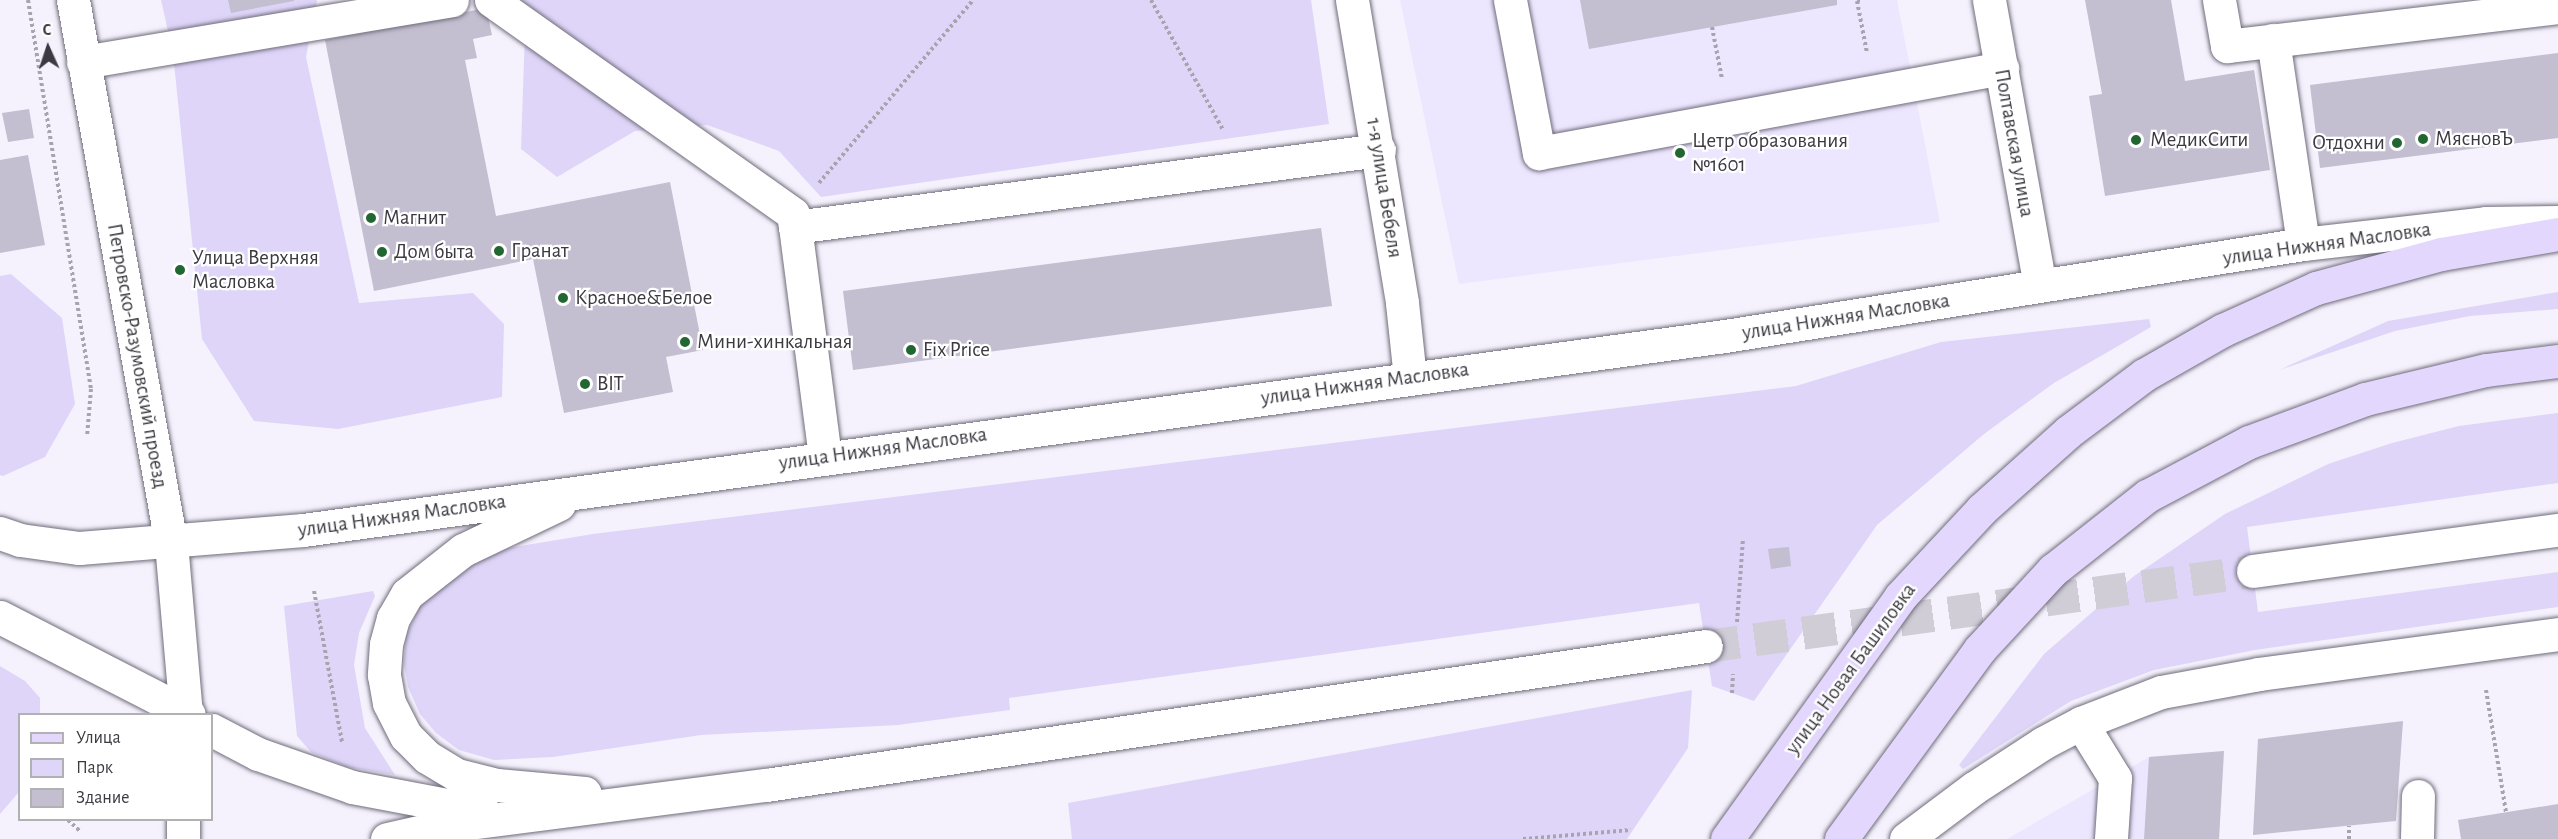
<!DOCTYPE html>
<html>
<head>
<meta charset="utf-8">
<style>
	body { margin:0 }
	#map { position:relative; width:2558px; height:839px; overflow:hidden; background:#f5f2fd; font-family:"Alegreya Sans",sans-serif }
	div>[style] { position:absolute }
	.built>* { inset:0; background:#ede6ff }
	.green>* { inset:0; background:#dfd5f9 }
	.building>* { inset:0; background:#c3bed0 }
	.minor-tunnel>* { height:33px; margin-top:-16.5px; transform-origin:0; background:repeating-linear-gradient(90deg,#d0cdd7 0 33px,transparent 0 49px) }
	.path>* { height:4px; margin-top:-2px; transform-origin:0; background:repeating-linear-gradient(90deg,#a7a4ad 0 3px,transparent 0 6px) }
	.roads { filter:drop-shadow(0 0 2px #706c7b) drop-shadow(0 0 2px #706c7b) }
	.minor>* { height:33px; margin:-16.5px; padding:0 16.5px; transform-origin:16.5px; border-radius:16.5px; background:#fff }
	.major>* { height:33px; margin:-16.5px; padding:0 16.5px; transform-origin:16.5px; border-radius:16.5px; background:#e3d7fe }
	.dots>* { width:16px; height:16px; translate:-50% -50%; box-sizing:border-box; border:3px solid #fff; border-radius:50% }
	span { translate:-50% -50%; white-space:nowrap; text-align:center; line-height:1.15; -webkit-text-stroke:4.5px #fff; paint-order:stroke }
	.poi-label { font-size:21px; color:#3c3a41 }
	.left { translate:0 -50%; text-align:left }
	.right { translate:-100% -50%; text-align:right }
	.street-label { font-size:21px; color:#3c3a41 }
	.legend { position:absolute; left:18px; top:713px; width:195px; height:108px; box-sizing:border-box; background:#fff; border:2px solid #b1b0b3; margin:0; padding:8px 10px; list-style:none; font-size:18px; color:#3c3a41 }
	.legend li { display:flex; align-items:center; gap:12px; height:30px }
	.legend b { width:30px; border:2px solid #b1b0b3 }
	.north { position:absolute; left:18px; top:18px; width:60px; height:60px; -webkit-text-stroke:4px #fff; paint-order:stroke; rotate:357deg; font-size:16px; font-weight:700; line-height:24px; text-align:center; color:#3c3a41 }
	.north::after { content:''; display:block; margin:auto; width:21px; height:27px; background:#3c3a41; clip-path:polygon(50% 0,100% 100%,50% 72%,0 100%) }
</style>
</head>
<body>
<div id="map">
	<div class="built">
		<div style="clip-path:polygon(1400px 0,1897px 0,1940px 222px,1459px 284px)"></div>
		<div style="clip-path:polygon(2224px 751px,2219px 839px,2007px 839px,2149px 757px)"></div>
	</div>
	<div class="green">
		<div style="clip-path:polygon(161px 0,317px 0,306px 57px,359px 303px,473px 293px,504px 324px,502px 397px,338px 429px,254px 421px,202px 339px,173px 53px)"></div>
		<div style="clip-path:polygon(492px 0,1311px 0,1329px 124px,821px 197px,779px 151px,707px 125px,635px 131px,557px 177px,521px 149px,525px 31px)"></div>
		<div style="clip-path:polygon(11px 274px,62px 318px,75px 404px,45px 457px,3px 476px,0 475px,0 276px)"></div>
		<div style="clip-path:polygon(2558px 292px,2558px 309px,2470px 316px,2395px 331px,2279px 370px,2388px 321px)"></div>
		<div style="clip-path:polygon(2149px 319px,2151px 327px,2054px 383px,1984px 434px,1877px 525px,1754px 701px,1712px 686px,1699px 603px,1009px 698px,1010px 710px,898px 725px,701px 735px,553px 757px,494px 760px,459px 750px,436px 733px,420px 714px,408px 687px,404px 664px,406px 636px,423px 599px,469px 561px,508px 548px,593px 534px,1796px 386px,1941px 342px)"></div>
		<div style="clip-path:polygon(2558px 413px,2558px 483px,2247px 527px,2258px 612px,2558px 572px,2558px 607px,2255px 650px,2154px 670px,2071px 701px,1963px 769px,1959px 765px,2044px 654px,2134px 576px,2225px 514px,2328px 464px,2392px 443px,2459px 426px)"></div>
		<div style="clip-path:polygon(373px 591px,375px 596px,359px 633px,354px 665px,365px 728px,395px 775px,347px 767px,311px 752px,297px 736px,284px 606px)"></div>
		<div style="clip-path:polygon(0 666px,25px 681px,40px 698px,40px 714px,20px 714px,19px 792px,0 814px)"></div>
		<div style="clip-path:polygon(1692px 690px,1688px 748px,1627px 839px,1072px 839px,1068px 803px)"></div>
	</div>
	<div class="building">
		<div style="clip-path:polygon(228px 0,294px 0,294px 1px,231px 13px)"></div>
		<div style="clip-path:polygon(1580px 0,1837px 0,1837px 5px,1589px 49px)"></div>
		<div style="clip-path:polygon(2085px 0,2171px 0,2185px 81px,2254px 70px,2270px 170px,2105px 196px,2089px 96px,2102px 94px)"></div>
		<div style="clip-path:polygon(486px 8px,492px 35px,473px 39px,477px 58px,465px 60px,496px 216px,670px 182px,703px 350px,666px 357px,673px 392px,564px 413px,533px 259px,374px 291px,325px 40px)"></div>
		<div style="clip-path:polygon(2558px 53px,2558px 138px,2320px 168px,2310px 85px)"></div>
		<div style="clip-path:polygon(29px 109px,34px 138px,8px 142px,2px 113px)"></div>
		<div style="clip-path:polygon(28px 155px,45px 245px,0 253px,0 160px)"></div>
		<div style="clip-path:polygon(1321px 228px,1332px 306px,853px 370px,843px 291px)"></div>
		<div style="clip-path:polygon(1789px 547px,1791px 566px,1771px 569px,1768px 549px)"></div>
		<div style="clip-path:polygon(2403px 721px,2396px 821px,2253px 835px,2258px 739px)"></div>
		<div style="clip-path:polygon(2224px 751px,2219px 839px,2144px 839px,2149px 757px)"></div>
		<div style="clip-path:polygon(2558px 804px,2558px 839px,2461px 839px,2458px 820px)"></div>
	</div>
	<div class="minor-tunnel">
		<div style="left:1706px;top:646px;width:552px;rotate:-7.81deg"></div>
	</div>
	<div class="path">
		<div style="left:28px;top:0;width:394px;rotate:80.8deg"></div>
		<div style="left:91px;top:389px;width:48px;rotate:94.8deg"></div>
		<div style="left:1151px;top:0;width:149px;rotate:61deg"></div>
		<div style="left:1860px;top:0;width:3px;rotate:162deg"></div>
		<div style="left:1857px;top:1px;width:53px;rotate:79.1deg"></div>
		<div style="left:1712px;top:27px;width:53px;rotate:79.1deg"></div>
		<div style="left:819px;top:183px;width:239px;rotate:-49.9deg"></div>
		<div style="left:314px;top:591px;width:154px;rotate:79.5deg"></div>
		<div style="left:1737px;top:622px;width:83px;rotate:-85.9deg"></div>
		<div style="left:2486px;top:690px;width:124px;rotate:80.7deg"></div>
		<div style="left:1732px;top:693px;width:19px;rotate:-87deg"></div>
		<div style="left:68px;top:820px;width:16px;rotate:43deg"></div>
		<div style="left:1523px;top:839px;width:108px;rotate:-4.8deg"></div>
		<div style="left:2349px;top:839px;width:13px;rotate:-90deg"></div>
	</div>
	<div class="roads">
		<div class="minor">
			<div style="left:73px;top:0;width:552px;rotate:79.77deg"></div>
			<div style="left:171px;top:543px;width:172px;rotate:85deg"></div>
			<div style="left:491px;top:0;width:370px;rotate:35.3deg"></div>
			<div style="left:793px;top:214px;width:13px;rotate:81deg"></div>
			<div style="left:1352px;top:0;width:307px;rotate:80.6deg"></div>
			<div style="left:1402px;top:303px;width:75px;rotate:83.9deg"></div>
			<div style="left:1510px;top:0;width:156px;rotate:79.3deg"></div>
			<div style="left:1539px;top:153px;width:471px;rotate:-10.4deg"></div>
			<div style="left:1989px;top:0;width:290px;rotate:79.9deg"></div>
			<div style="left:2219px;top:0;width:47px;rotate:80.1deg"></div>
			<div style="left:2227px;top:46px;width:333px;rotate:-6.7deg"></div>
			<div style="left:2273px;top:40px;width:206px;rotate:81.6deg"></div>
			<div style="left:83px;top:62px;width:374px;rotate:-9.5deg"></div>
			<div style="left:825px;top:457px;width:232px;rotate:-97.4deg"></div>
			<div style="left:795px;top:227px;width:589px;rotate:-7.51deg"></div>
			<div style="left:559px;top:504px;width:106px;rotate:154.4deg"></div>
			<div style="left:463px;top:550px;width:71px;rotate:141.8deg"></div>
			<div style="left:407px;top:594px;width:28px;rotate:120deg"></div>
			<div style="left:393px;top:618px;width:27px;rotate:105deg"></div>
			<div style="left:386px;top:644px;width:31px;rotate:94deg"></div>
			<div style="left:384px;top:675px;width:28px;rotate:80deg"></div>
			<div style="left:389px;top:703px;width:37px;rotate:63deg"></div>
			<div style="left:406px;top:736px;width:30px;rotate:45deg"></div>
			<div style="left:427px;top:757px;width:35px;rotate:31deg"></div>
			<div style="left:457px;top:775px;width:41px;rotate:14deg"></div>
			<div style="left:497px;top:785px;width:88px;rotate:5.2deg"></div>
			<div style="left:0;top:533px;width:21px;rotate:19deg"></div>
			<div style="left:20px;top:540px;width:60px;rotate:7.7deg"></div>
			<div style="left:79px;top:548px;width:225px;rotate:-4.6deg"></div>
			<div style="left:303px;top:530px;width:1435px;rotate:-7.77deg"></div>
			<div style="left:1725px;top:336px;width:585px;rotate:-9.04deg"></div>
			<div style="left:2303px;top:244px;width:184px;rotate:-6.5deg"></div>
			<div style="left:2486px;top:223px;width:72px;rotate:-0.8deg"></div>
			<div style="left:2253px;top:571px;width:308px;rotate:-7.7deg"></div>
			<div style="left:0;top:617px;width:212px;rotate:27.2deg"></div>
			<div style="left:2081px;top:723px;width:65px;rotate:58.3deg"></div>
			<div style="left:2115px;top:778px;width:61px;rotate:93.8deg"></div>
			<div style="left:212px;top:730px;width:52px;rotate:27.6deg"></div>
			<div style="left:258px;top:754px;width:100px;rotate:19.3deg"></div>
			<div style="left:352px;top:787px;width:134px;rotate:10.7deg"></div>
			<div style="left:183px;top:839px;width:19px;rotate:-90deg"></div>
			<div style="left:387px;top:839px;width:59px;rotate:-12.6deg"></div>
			<div style="left:445px;top:826px;width:324px;rotate:-7.3deg"></div>
			<div style="left:766px;top:785px;width:950px;rotate:-8.41deg"></div>
			<div style="left:1906px;top:839px;width:85px;rotate:-36.9deg"></div>
			<div style="left:1974px;top:788px;width:82px;rotate:-33.1deg"></div>
			<div style="left:2043px;top:743px;width:43px;rotate:-27.8deg"></div>
			<div style="left:2081px;top:723px;width:86px;rotate:-21.2deg"></div>
			<div style="left:2161px;top:692px;width:100px;rotate:-10.4deg"></div>
			<div style="left:2259px;top:674px;width:302px;rotate:-7.6deg"></div>
			<div style="left:2417px;top:839px;width:43px;rotate:-88.7deg"></div>
		</div>
		<div class="major">
			<div style="left:1727px;top:839px;width:297px;rotate:-54.4deg"></div>
			<div style="left:1900px;top:597px;width:120px;rotate:-47deg"></div>
			<div style="left:1982px;top:509px;width:115px;rotate:-41.8deg"></div>
			<div style="left:2068px;top:432px;width:95px;rotate:-36.9deg"></div>
			<div style="left:2144px;top:375px;width:91px;rotate:-29.7deg"></div>
			<div style="left:2223px;top:330px;width:102px;rotate:-24.3deg"></div>
			<div style="left:2316px;top:288px;width:130px;rotate:-15.2deg"></div>
			<div style="left:2441px;top:254px;width:119px;rotate:-9.7deg"></div>
			<div style="left:1841px;top:839px;width:235px;rotate:-53.8deg"></div>
			<div style="left:1980px;top:649px;width:108px;rotate:-47.3deg"></div>
			<div style="left:2053px;top:570px;width:120px;rotate:-38.2deg"></div>
			<div style="left:2147px;top:496px;width:115px;rotate:-27.9deg"></div>
			<div style="left:2249px;top:442px;width:124px;rotate:-20.3deg"></div>
			<div style="left:2365px;top:399px;width:124px;rotate:-13.5deg"></div>
			<div style="left:2486px;top:370px;width:73px;rotate:-7.1deg"></div>
		</div>
	</div>
	<div class="dots">
		<div style="left:2423px;top:139px;background:#226732"></div>
		<div style="left:2136px;top:140px;background:#226732"></div>
		<div style="left:2397px;top:143px;background:#226732"></div>
		<div style="left:1680px;top:153px;background:#226732"></div>
		<div style="left:371px;top:218px;background:#226732"></div>
		<div style="left:499px;top:251px;background:#226732"></div>
		<div style="left:382px;top:252px;background:#226732"></div>
		<div style="left:180px;top:270px;background:#226732"></div>
		<div style="left:563px;top:298px;background:#226732"></div>
		<div style="left:685px;top:342px;background:#226732"></div>
		<div style="left:911px;top:350px;background:#226732"></div>
		<div style="left:585px;top:384px;background:#226732"></div>
	</div>
	<div class="poi-label">
		<span class="left" style="left:2435px;top:139px">МясновЪ</span>
		<span class="left" style="left:2150px;top:140px">МедикСити</span>
		<span class="left" style="left:1692px;top:153px">Цетр образования<br>№1601</span>
		<span class="right" style="left:2385px;top:143px">Отдохни</span>
		<span class="left" style="left:383px;top:218px">Магнит</span>
		<span class="left" style="left:511px;top:251px">Гранат</span>
		<span class="left" style="left:394px;top:252px">Дом быта</span>
		<span class="left" style="left:192px;top:270px">Улица Верхняя<br>Масловка</span>
		<span class="left" style="left:575px;top:298px">Красное&amp;Белое</span>
		<span class="left" style="left:697px;top:342px">Мини-хинкальная</span>
		<span class="left" style="left:923px;top:350px">Fix Price</span>
		<span class="left" style="left:597px;top:384px">BIT</span>
	</div>
	<div class="street-label">
		<span style="left:2014px;top:143px;rotate:80deg">Полтавская улица</span>
		<span style="left:1384px;top:188px;rotate:81deg">1-я улица Бебеля</span>
		<span style="left:2327px;top:244px;rotate:-8deg">улица Нижняя Масловка</span>
		<span style="left:1846px;top:317px;rotate:-9deg">улица Нижняя Масловка</span>
		<span style="left:137px;top:356px;rotate:80deg">Петровско-Разумовский проезд</span>
		<span style="left:1365px;top:384px;rotate:-8deg">улица Нижняя Масловка</span>
		<span style="left:883px;top:449px;rotate:-8deg">улица Нижняя Масловка</span>
		<span style="left:402px;top:516px;rotate:-8deg">улица Нижняя Масловка</span>
		<span style="left:1851px;top:669px;rotate:-54deg">улица Новая Башиловка</span>
	</div>
	<ul class="legend">
	<li><b style="height:8px;background:#e3d7fe"></b>Улица</li>
	<li><b style="height:16px;background:#dfd5f9"></b>Парк</li>
	<li><b style="height:16px;background:#c3bed0"></b>Здание</li>
	</ul>
	<div class="north">С</div>
</div>
</body>
</html>
